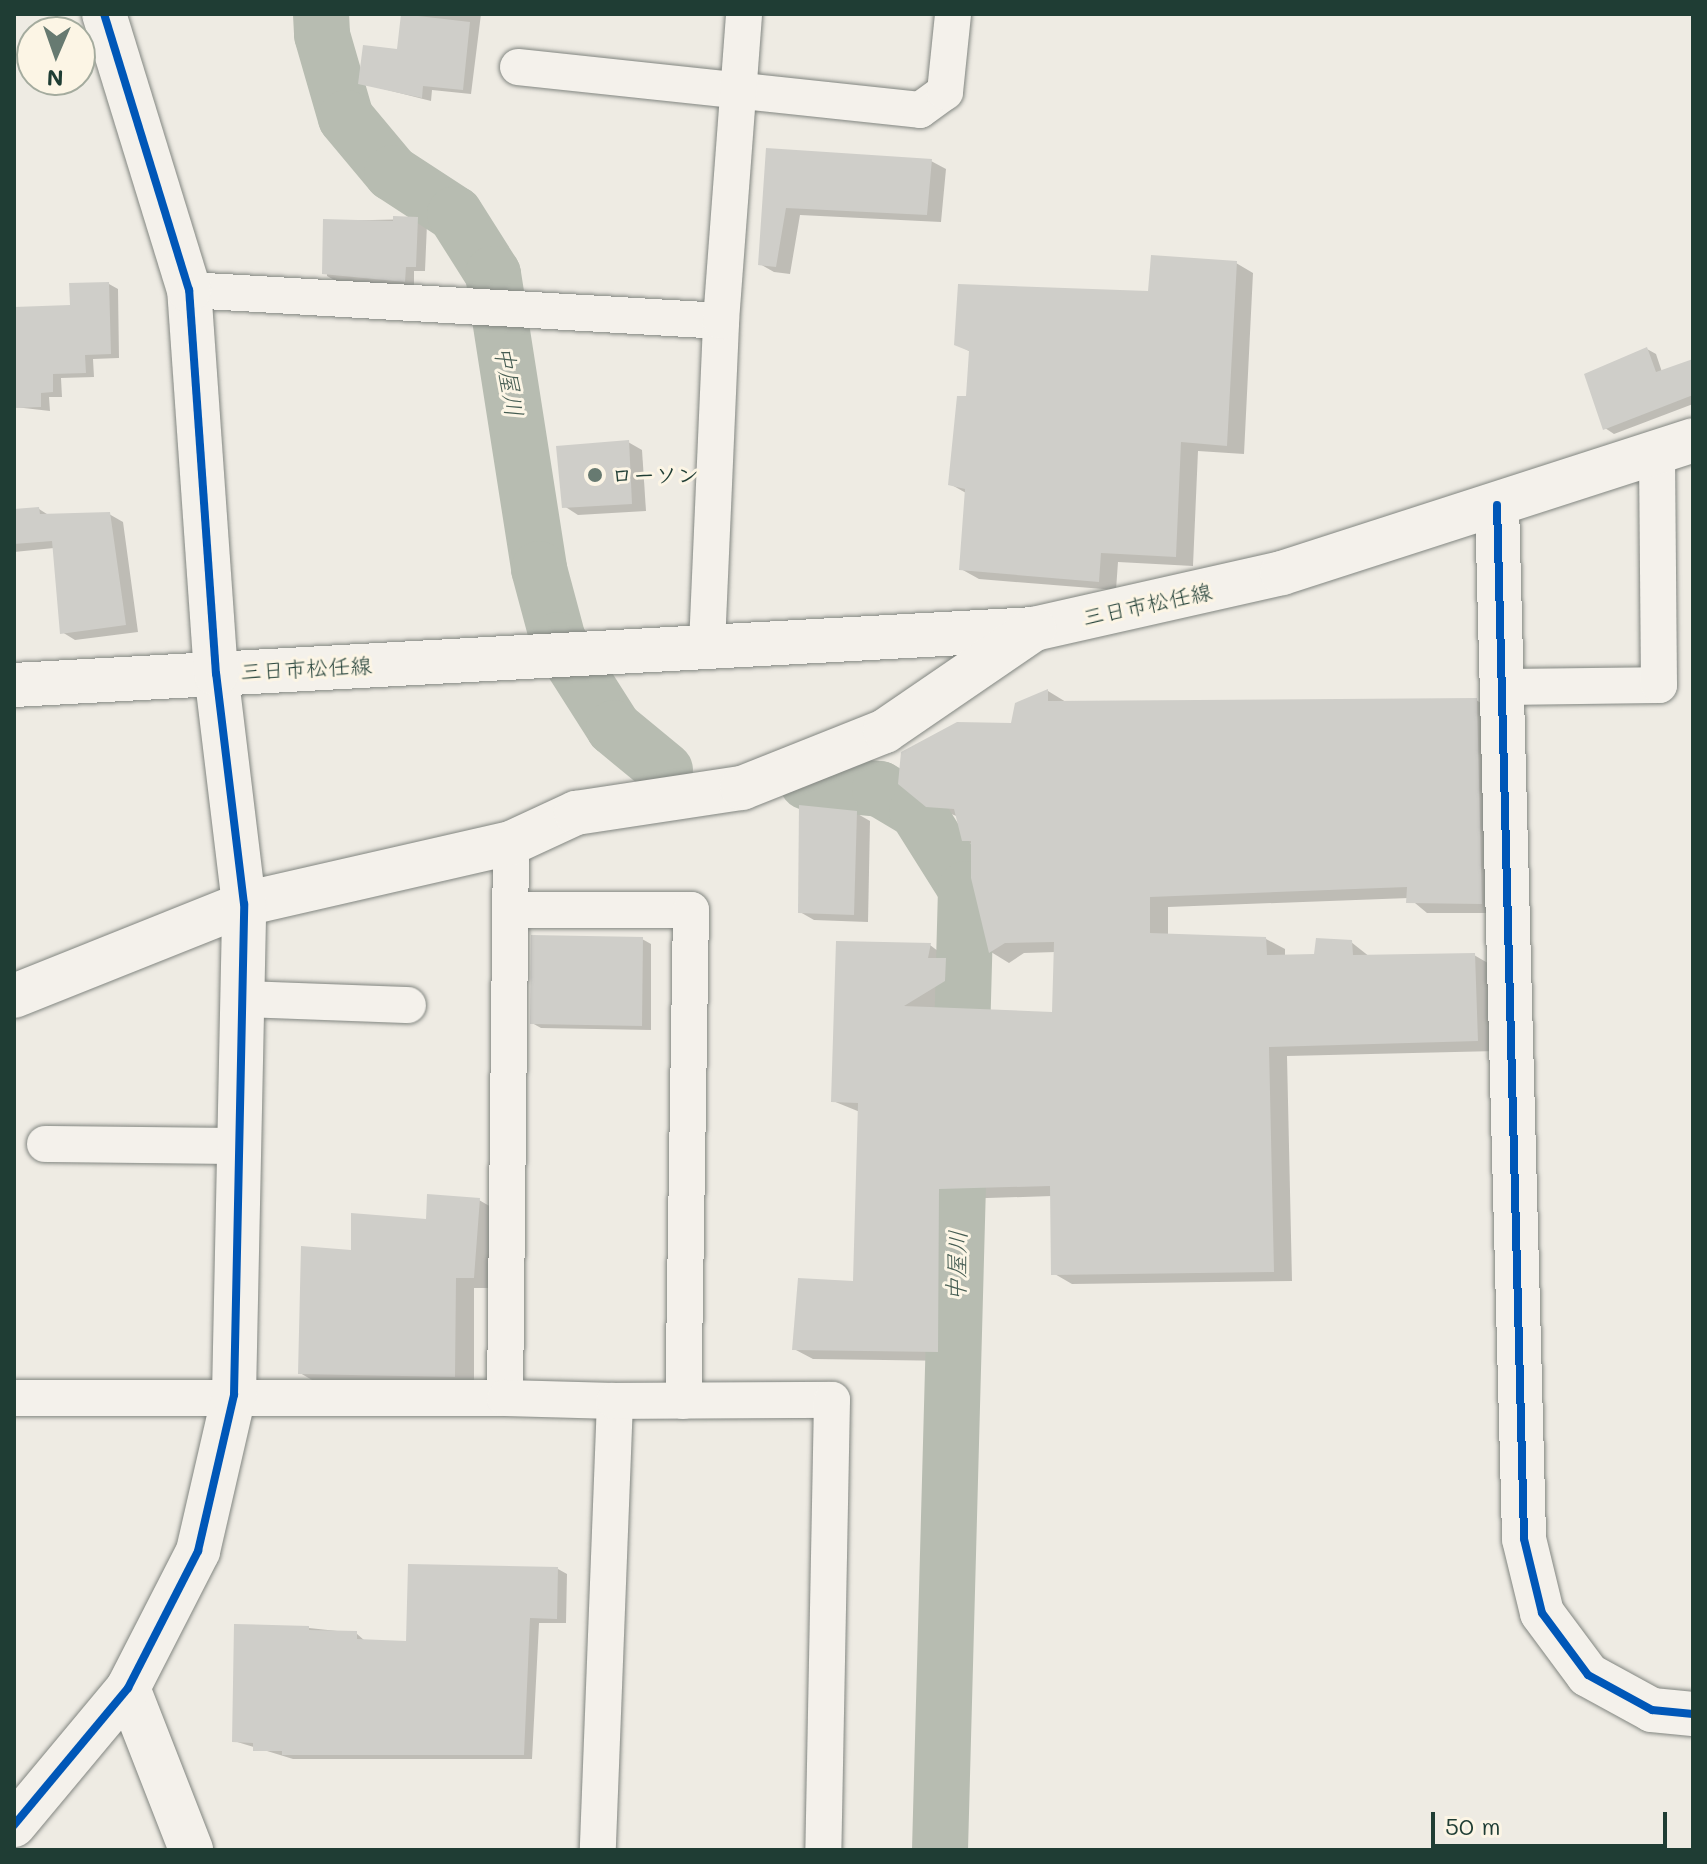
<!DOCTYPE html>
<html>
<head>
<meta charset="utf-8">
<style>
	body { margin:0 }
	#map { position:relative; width:1707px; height:1864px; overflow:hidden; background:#eeebe3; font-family:Mali,"Klee One",sans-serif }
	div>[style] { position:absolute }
	.shadow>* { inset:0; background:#0003 }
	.river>* { height:56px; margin:-28px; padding:0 28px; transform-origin:28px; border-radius:28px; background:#b7bcb1 }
	.building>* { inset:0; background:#cfcec9 }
	.roads { filter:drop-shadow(0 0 2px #828681) drop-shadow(0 0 2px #828681) }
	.street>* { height:36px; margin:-18px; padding:0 18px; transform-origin:18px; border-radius:18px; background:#f4f1eb }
	.secondary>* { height:44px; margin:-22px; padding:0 22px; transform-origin:22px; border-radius:22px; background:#f4f1eb }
	.cycleway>* { height:8px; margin:-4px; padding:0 4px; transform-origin:4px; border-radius:4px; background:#0057b8 }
	.dots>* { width:22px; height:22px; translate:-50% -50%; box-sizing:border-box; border:4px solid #fcf5e5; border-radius:50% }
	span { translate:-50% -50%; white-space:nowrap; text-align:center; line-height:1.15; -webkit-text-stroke:6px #fcf5e5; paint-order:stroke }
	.poi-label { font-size:22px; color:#1f3d34; font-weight:700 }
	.left { translate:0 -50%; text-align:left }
	.street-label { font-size:22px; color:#1f3d34 }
	.water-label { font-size:24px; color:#465d53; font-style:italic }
	.frame { position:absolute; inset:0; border:16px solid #1f3d34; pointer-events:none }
	.north { position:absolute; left:16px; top:16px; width:80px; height:80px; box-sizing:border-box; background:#fcf5e5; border:2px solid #a4ab9e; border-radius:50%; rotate:182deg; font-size:22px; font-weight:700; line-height:32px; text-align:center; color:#1f3d34 }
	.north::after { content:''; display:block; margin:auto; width:28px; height:36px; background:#677a71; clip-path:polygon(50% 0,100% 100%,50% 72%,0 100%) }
	.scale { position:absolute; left:1431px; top:1812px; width:236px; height:36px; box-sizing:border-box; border:4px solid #1f3d34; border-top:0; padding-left:10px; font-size:24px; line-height:28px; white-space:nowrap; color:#1f3d34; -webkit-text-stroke:6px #fcf5e5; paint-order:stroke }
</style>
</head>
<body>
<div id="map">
	<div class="shadow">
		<div style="clip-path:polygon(403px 14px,481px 14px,471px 94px,432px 90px,431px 101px,360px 83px,399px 51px)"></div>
		<div style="clip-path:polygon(768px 150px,931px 161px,946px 169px,941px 222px,800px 215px,790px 274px,774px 272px,760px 264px)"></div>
		<div style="clip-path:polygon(418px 219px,427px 224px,425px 271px,414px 271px,414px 286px,336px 281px,327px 276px,326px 221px)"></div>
		<div style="clip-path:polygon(1236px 263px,1253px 273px,1244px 454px,1198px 451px,1193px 566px,1118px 562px,1116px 590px,979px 579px,961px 569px,966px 493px,950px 484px,968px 399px,971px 352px,956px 344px,1150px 293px)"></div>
		<div style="clip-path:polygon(109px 284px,118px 289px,119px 358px,93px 359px,94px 377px,61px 378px,62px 397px,49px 397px,50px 411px,15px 407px,14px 309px,72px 307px)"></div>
		<div style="clip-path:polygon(1647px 349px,1656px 354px,1662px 372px,1693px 361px,1693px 404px,1614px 434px,1605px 428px)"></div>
		<div style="clip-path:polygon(628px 442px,642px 450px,646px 511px,578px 515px,564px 506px)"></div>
		<div style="clip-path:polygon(39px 509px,50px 516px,109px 514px,123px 522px,138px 632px,75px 640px,62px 632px,54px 548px,14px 552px,14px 511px)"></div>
		<div style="clip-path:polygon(1048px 691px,1066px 702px,1476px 700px,1495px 711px,1500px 913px,1427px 913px,1409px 898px,1168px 907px,1168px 935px,1266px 939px,1285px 949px,1285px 956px,1316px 956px,1351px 942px,1370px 957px,1474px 955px,1493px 966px,1497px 1051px,1287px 1056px,1292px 1281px,1072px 1284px,1053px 1273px,1052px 1196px,957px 1199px,956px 1361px,813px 1359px,794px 1349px,855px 1283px,860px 1112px,833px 1101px,930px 945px,964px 971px,963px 992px,934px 1010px,1054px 1014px,1056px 952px,1024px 953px,1009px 963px,991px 952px,973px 845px,964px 840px,959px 817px,928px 805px)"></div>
		<div style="clip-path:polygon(856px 813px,870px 821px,868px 922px,814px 920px,800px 912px)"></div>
		<div style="clip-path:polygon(642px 939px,651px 944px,651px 1030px,541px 1028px,532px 1023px)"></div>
		<div style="clip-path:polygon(479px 1200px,498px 1211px,493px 1288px,474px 1288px,474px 1387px,319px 1384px,300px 1373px,353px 1252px)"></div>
		<div style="clip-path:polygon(558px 1569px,567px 1574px,566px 1623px,539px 1623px,532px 1759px,293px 1759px,234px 1741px,309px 1628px,356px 1633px,365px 1641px,408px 1643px)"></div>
	</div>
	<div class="river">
		<div style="left:321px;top:14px;width:21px;rotate:87deg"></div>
		<div style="left:322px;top:35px;width:86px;rotate:73.9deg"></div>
		<div style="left:346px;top:118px;width:72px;rotate:50.1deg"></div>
		<div style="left:392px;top:173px;width:75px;rotate:33.1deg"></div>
		<div style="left:455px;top:214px;width:71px;rotate:57.7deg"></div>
		<div style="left:493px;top:274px;width:299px;rotate:81.1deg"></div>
		<div style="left:539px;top:569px;width:73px;rotate:75deg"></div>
		<div style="left:558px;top:640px;width:104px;rotate:57.5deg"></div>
		<div style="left:614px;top:728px;width:66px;rotate:39.5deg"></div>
		<div style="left:807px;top:782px;width:73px;rotate:5.5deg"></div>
		<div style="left:880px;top:789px;width:43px;rotate:30.7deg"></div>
		<div style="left:917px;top:811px;width:92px;rotate:57.9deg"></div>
		<div style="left:966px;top:889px;width:961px;rotate:91.55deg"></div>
	</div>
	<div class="building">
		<div style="clip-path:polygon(401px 14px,470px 22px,463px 90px,423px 86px,422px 98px,358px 84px,363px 45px,397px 49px)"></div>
		<div style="clip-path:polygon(766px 148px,932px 159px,927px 215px,786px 208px,776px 267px,758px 265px)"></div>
		<div style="clip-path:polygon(393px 216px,418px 217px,416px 267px,406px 267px,405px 282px,322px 274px,323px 219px,393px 221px)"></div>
		<div style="clip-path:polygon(1151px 255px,1237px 261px,1227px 446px,1181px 442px,1176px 557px,1101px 553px,1099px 582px,959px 570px,965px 489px,948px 485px,957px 396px,966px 396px,969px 351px,954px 345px,958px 284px,1148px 291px)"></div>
		<div style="clip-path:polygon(109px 282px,111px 354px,85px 355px,86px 373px,53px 374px,53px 392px,41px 393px,41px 407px,14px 408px,14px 307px,70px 305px,69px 283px)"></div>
		<div style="clip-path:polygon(1647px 347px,1656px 372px,1693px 359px,1693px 395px,1603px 430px,1584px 374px)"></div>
		<div style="clip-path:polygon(629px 440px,632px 504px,562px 508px,556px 446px)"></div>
		<div style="clip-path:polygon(39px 507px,40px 514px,110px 512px,126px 625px,60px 634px,52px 541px,14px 544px,14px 509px)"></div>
		<div style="clip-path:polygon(1048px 689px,1048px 701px,1477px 698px,1482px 904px,1406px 903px,1407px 887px,1150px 897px,1150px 933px,1266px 937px,1267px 955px,1314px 954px,1316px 938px,1352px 940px,1353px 955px,1475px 953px,1478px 1041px,1269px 1047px,1274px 1272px,1051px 1275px,1050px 1186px,939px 1189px,938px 1352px,792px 1350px,798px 1278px,853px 1281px,858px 1103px,831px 1102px,836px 941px,931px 943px,928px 958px,946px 958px,945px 981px,904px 1006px,1052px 1012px,1054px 942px,1005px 943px,989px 953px,971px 878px,971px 841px,962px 841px,954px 809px,926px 807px,898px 784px,901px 752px,957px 722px,1011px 723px,1015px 703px)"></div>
		<div style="clip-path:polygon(799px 805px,857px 811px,854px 915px,798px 913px)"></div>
		<div style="clip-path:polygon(531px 935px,643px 937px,642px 1026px,530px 1024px)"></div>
		<div style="clip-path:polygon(427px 1194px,480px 1198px,474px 1278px,456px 1278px,455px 1377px,298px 1374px,301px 1246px,351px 1250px,351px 1213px,426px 1219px)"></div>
		<div style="clip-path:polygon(408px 1564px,558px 1567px,557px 1619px,530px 1618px,524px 1755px,282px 1755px,282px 1751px,253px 1751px,253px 1743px,232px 1742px,234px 1624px,309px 1626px,309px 1630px,357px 1631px,357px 1639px,406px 1641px)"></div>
	</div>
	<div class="roads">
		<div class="street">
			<div style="left:518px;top:67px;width:404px;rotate:6.1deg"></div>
			<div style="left:920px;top:110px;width:31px;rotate:-36deg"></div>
			<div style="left:945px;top:92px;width:78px;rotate:-84.1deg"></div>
			<div style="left:189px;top:290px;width:533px;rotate:3.33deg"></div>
			<div style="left:707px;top:645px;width:324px;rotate:-87.5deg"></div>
			<div style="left:721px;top:321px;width:308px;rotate:-85.7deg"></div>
			<div style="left:1503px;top:687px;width:156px;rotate:-0.7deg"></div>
			<div style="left:1659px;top:685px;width:233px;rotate:-90.5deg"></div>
			<div style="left:510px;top:910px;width:181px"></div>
			<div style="left:691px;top:910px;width:491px;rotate:90.9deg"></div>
			<div style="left:242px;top:999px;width:166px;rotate:2.1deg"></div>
			<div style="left:45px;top:1144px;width:194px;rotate:0.6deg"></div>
			<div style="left:14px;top:1398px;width:491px"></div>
			<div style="left:505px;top:1398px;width:555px;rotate:-89.38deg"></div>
			<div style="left:505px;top:1398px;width:110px;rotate:1.6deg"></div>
			<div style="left:615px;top:1401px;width:449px;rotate:92.2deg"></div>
			<div style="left:615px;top:1401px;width:217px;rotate:-0.3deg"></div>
			<div style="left:832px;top:1400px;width:450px;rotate:91.1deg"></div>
		</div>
		<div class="secondary">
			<div style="left:1497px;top:505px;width:1034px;rotate:88.5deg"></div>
			<div style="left:1524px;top:1539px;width:76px;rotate:76.3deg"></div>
			<div style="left:1542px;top:1613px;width:77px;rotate:53.4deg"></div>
			<div style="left:1588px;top:1675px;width:73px;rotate:28.7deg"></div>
			<div style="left:1652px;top:1710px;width:41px;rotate:5.6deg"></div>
			<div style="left:14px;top:685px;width:1022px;rotate:-3.14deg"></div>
			<div style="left:1034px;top:629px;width:254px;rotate:-12.7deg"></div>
			<div style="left:1282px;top:573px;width:432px;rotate:-17.9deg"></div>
			<div style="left:14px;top:996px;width:248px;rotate:-21.8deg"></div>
			<div style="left:244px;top:904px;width:274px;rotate:-12.9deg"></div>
			<div style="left:511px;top:843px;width:72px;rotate:-24.8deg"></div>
			<div style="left:576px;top:813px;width:168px;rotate:-8.6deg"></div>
			<div style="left:742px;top:788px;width:154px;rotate:-21.7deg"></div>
			<div style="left:885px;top:731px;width:181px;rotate:-34.4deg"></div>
			<div style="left:128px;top:1688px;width:174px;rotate:68.7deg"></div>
			<div style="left:14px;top:1825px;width:178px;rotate:-50.2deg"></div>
			<div style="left:128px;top:1688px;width:154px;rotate:-62.9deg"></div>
			<div style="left:198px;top:1551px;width:160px;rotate:-77deg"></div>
			<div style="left:234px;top:1395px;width:491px;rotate:-88.8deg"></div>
			<div style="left:244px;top:904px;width:232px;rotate:-96.9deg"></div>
			<div style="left:216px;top:674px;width:385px;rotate:-94deg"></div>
			<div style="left:189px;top:290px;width:289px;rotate:-107.1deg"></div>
		</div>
	</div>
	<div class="cycleway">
		<div style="left:1497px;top:505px;width:1034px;rotate:88.5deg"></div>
		<div style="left:1524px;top:1539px;width:76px;rotate:76.3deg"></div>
		<div style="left:1542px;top:1613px;width:77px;rotate:53.4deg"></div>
		<div style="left:1588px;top:1675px;width:73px;rotate:28.7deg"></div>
		<div style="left:1652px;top:1710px;width:41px;rotate:5.6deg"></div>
		<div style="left:14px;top:1825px;width:178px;rotate:-50.2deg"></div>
		<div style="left:128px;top:1688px;width:154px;rotate:-62.9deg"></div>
		<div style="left:198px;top:1551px;width:160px;rotate:-77deg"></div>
		<div style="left:234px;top:1395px;width:491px;rotate:-88.8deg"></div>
		<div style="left:244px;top:904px;width:232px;rotate:-96.9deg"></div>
		<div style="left:216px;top:674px;width:385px;rotate:-94deg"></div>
		<div style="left:189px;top:290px;width:289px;rotate:-107.1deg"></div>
	</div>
	<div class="dots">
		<div style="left:595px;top:475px;background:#677a71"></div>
	</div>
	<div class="poi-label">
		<span class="left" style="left:611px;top:475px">ローソン</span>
	</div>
	<div class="street-label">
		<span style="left:1147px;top:604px;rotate:-12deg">三日市松任線</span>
		<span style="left:306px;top:668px;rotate:-3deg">三日市松任線</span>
	</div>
	<div class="water-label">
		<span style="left:510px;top:381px;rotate:81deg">中屋川</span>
		<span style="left:956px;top:1266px;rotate:-88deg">中屋川</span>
	</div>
	<div class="frame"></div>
	<div class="north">N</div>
	<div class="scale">50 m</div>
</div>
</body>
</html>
